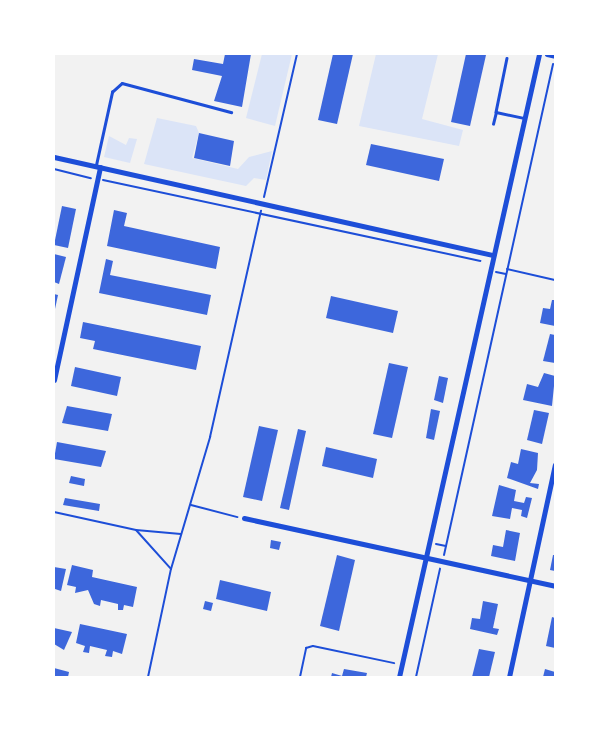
<!DOCTYPE html>
<html>
<head>
<meta charset="utf-8">
<style>
	body { margin:0 }
	#map { position:relative; width:609px; height:731px; overflow:hidden; background:#f2f2f2; font-family:"Fira Sans Condensed",sans-serif }
	div>[style] { position:absolute }
	.green>* { inset:0; background:#dbe4f7 }
	.building>* { inset:0; background:#3d67dc }
	.path>* { height:2px; margin:-1px; padding:0 1px; transform-origin:1px; border-radius:1px; background:#1d4ed8 }
	.service>* { height:2.5px; margin:-1.25px; padding:0 1.25px; transform-origin:1.25px; border-radius:1.25px; background:#1d4ed8 }
	.minor>* { height:5px; margin:-2.5px; padding:0 2.5px; transform-origin:2.5px; border-radius:2.5px; background:#1d4ed8 }
	span { translate:-50% -50%; white-space:nowrap; text-align:center; line-height:1.15; -webkit-text-stroke:4.5px #fff; paint-order:stroke }
	.frame { position:absolute; inset:0; border:55px solid #fff; pointer-events:none }
</style>
</head>
<body>
<div id="map">
	<div class="green">
		<div style="clip-path:polygon(262px 54px,292px 54px,275px 126px,246px 118px)"></div>
		<div style="clip-path:polygon(376px 54px,438px 54px,422px 119px,463px 130px,459px 146px,359px 126px)"></div>
		<div style="clip-path:polygon(157px 118px,196px 126px,199px 133px,192px 158px,238px 169px,249px 157px,272px 151px,266px 180px,254px 178px,246px 186px,144px 164px)"></div>
		<div style="clip-path:polygon(109px 136px,126px 145px,129px 138px,137px 139px,130px 163px,104px 157px)"></div>
	</div>
	<div class="building">
		<div style="clip-path:polygon(225px 54px,251px 54px,242px 107px,214px 101px,222px 76px,192px 70px,194px 59px,223px 64px)"></div>
		<div style="clip-path:polygon(333px 54px,353px 54px,337px 124px,318px 120px)"></div>
		<div style="clip-path:polygon(466px 54px,486px 55px,470px 126px,451px 122px)"></div>
		<div style="clip-path:polygon(199px 133px,234px 141px,230px 166px,194px 158px)"></div>
		<div style="clip-path:polygon(371px 144px,444px 159px,439px 181px,366px 165px)"></div>
		<div style="clip-path:polygon(62px 206px,76px 209px,68px 248px,54px 245px)"></div>
		<div style="clip-path:polygon(114px 210px,127px 213px,124px 226px,220px 247px,216px 269px,107px 246px)"></div>
		<div style="clip-path:polygon(54px 254px,66px 257px,59px 284px,54px 282px)"></div>
		<div style="clip-path:polygon(106px 259px,113px 261px,110px 275px,211px 295px,207px 315px,99px 293px)"></div>
		<div style="clip-path:polygon(54px 294px,58px 295px,55px 309px,54px 309px)"></div>
		<div style="clip-path:polygon(331px 296px,398px 311px,393px 333px,326px 318px)"></div>
		<div style="clip-path:polygon(552px 300px,555px 300px,555px 326px,540px 323px,543px 308px,550px 309px)"></div>
		<div style="clip-path:polygon(83px 322px,201px 346px,196px 370px,93px 349px,95px 341px,80px 338px)"></div>
		<div style="clip-path:polygon(550px 334px,555px 335px,555px 363px,543px 361px)"></div>
		<div style="clip-path:polygon(389px 363px,408px 367px,392px 438px,373px 434px)"></div>
		<div style="clip-path:polygon(75px 367px,121px 377px,117px 396px,71px 386px)"></div>
		<div style="clip-path:polygon(544px 373px,555px 376px,552px 406px,523px 400px,527px 384px,538px 387px)"></div>
		<div style="clip-path:polygon(439px 376px,448px 378px,443px 403px,434px 400px)"></div>
		<div style="clip-path:polygon(67px 406px,112px 414px,108px 431px,62px 423px)"></div>
		<div style="clip-path:polygon(431px 409px,440px 411px,434px 440px,426px 438px)"></div>
		<div style="clip-path:polygon(534px 410px,549px 413px,542px 444px,527px 440px)"></div>
		<div style="clip-path:polygon(259px 426px,278px 430px,262px 501px,243px 497px)"></div>
		<div style="clip-path:polygon(298px 429px,306px 431px,289px 510px,280px 508px)"></div>
		<div style="clip-path:polygon(57px 442px,106px 451px,101px 467px,54px 459px)"></div>
		<div style="clip-path:polygon(326px 447px,377px 459px,373px 478px,322px 466px)"></div>
		<div style="clip-path:polygon(521px 449px,538px 453px,537px 470px,530px 483px,539px 484px,538px 489px,507px 478px,511px 462px,518px 464px)"></div>
		<div style="clip-path:polygon(71px 476px,85px 479px,84px 486px,69px 483px)"></div>
		<div style="clip-path:polygon(499px 485px,516px 490px,514px 501px,524px 503px,526px 497px,532px 498px,527px 518px,521px 516px,522px 510px,512px 508px,510px 519px,492px 516px)"></div>
		<div style="clip-path:polygon(65px 498px,100px 504px,99px 511px,63px 505px)"></div>
		<div style="clip-path:polygon(506px 530px,520px 533px,515px 561px,491px 556px,493px 545px,503px 547px)"></div>
		<div style="clip-path:polygon(271px 540px,281px 542px,279px 550px,270px 548px)"></div>
		<div style="clip-path:polygon(337px 555px,355px 560px,339px 631px,320px 626px)"></div>
		<div style="clip-path:polygon(553px 555px,555px 555px,555px 571px,550px 570px)"></div>
		<div style="clip-path:polygon(72px 565px,93px 570px,92px 577px,137px 587px,133px 607px,124px 605px,123px 610px,118px 610px,118px 604px,101px 600px,100px 606px,94px 604px,88px 590px,75px 593px,76px 587px,67px 585px)"></div>
		<div style="clip-path:polygon(54px 567px,66px 569px,61px 591px,55px 589px)"></div>
		<div style="clip-path:polygon(220px 580px,271px 592px,267px 611px,216px 599px)"></div>
		<div style="clip-path:polygon(205px 601px,213px 603px,211px 611px,203px 609px)"></div>
		<div style="clip-path:polygon(483px 601px,498px 604px,493px 628px,499px 629px,497px 635px,470px 629px,472px 618px,480px 619px)"></div>
		<div style="clip-path:polygon(552px 617px,555px 618px,555px 648px,546px 646px)"></div>
		<div style="clip-path:polygon(80px 624px,127px 634px,122px 654px,113px 651px,112px 657px,105px 656px,107px 650px,90px 646px,89px 653px,83px 652px,85px 646px,76px 643px)"></div>
		<div style="clip-path:polygon(54px 628px,72px 632px,64px 650px,54px 644px)"></div>
		<div style="clip-path:polygon(479px 649px,495px 652px,489px 677px,472px 677px)"></div>
		<div style="clip-path:polygon(54px 668px,69px 672px,68px 677px,54px 677px)"></div>
		<div style="clip-path:polygon(344px 669px,367px 673px,366px 677px,331px 677px,332px 673px,342px 676px)"></div>
		<div style="clip-path:polygon(545px 669px,555px 672px,555px 677px,543px 677px)"></div>
	</div>
	<div class="path">
		<div style="left:54px;top:169px;width:38px;rotate:14deg"></div>
		<div style="left:103px;top:180px;width:386px;rotate:12.1deg"></div>
		<div style="left:264px;top:197px;width:147px;rotate:-77deg"></div>
		<div style="left:507px;top:269px;width:49px;rotate:12.9deg"></div>
		<div style="left:496px;top:272px;width:10px;rotate:11deg"></div>
		<div style="left:191px;top:505px;width:48px;rotate:14.6deg"></div>
		<div style="left:54px;top:512px;width:84px;rotate:12.4deg"></div>
		<div style="left:136px;top:530px;width:45px;rotate:5.1deg"></div>
		<div style="left:136px;top:530px;width:52px;rotate:48.1deg"></div>
		<div style="left:436px;top:544px;width:10px;rotate:11deg"></div>
		<div style="left:444px;top:555px;width:503px;rotate:-77.48deg"></div>
		<div style="left:148px;top:677px;width:110px;rotate:-78deg"></div>
		<div style="left:171px;top:569px;width:138px;rotate:-73.5deg"></div>
		<div style="left:210px;top:437px;width:232px;rotate:-77.3deg"></div>
		<div style="left:300px;top:677px;width:30px;rotate:-78deg"></div>
		<div style="left:306px;top:648px;width:7px;rotate:-16deg"></div>
		<div style="left:313px;top:646px;width:83px;rotate:11.9deg"></div>
		<div style="left:416px;top:677px;width:111px;rotate:-77.5deg"></div>
	</div>
	<div class="service">
		<div style="left:507px;top:58px;width:55px;rotate:101.5deg"></div>
		<div style="left:496px;top:112px;width:29px;rotate:12deg"></div>
		<div style="left:493px;top:124px;width:12px;rotate:-76deg"></div>
		<div style="left:96px;top:165px;width:75px;rotate:-77.6deg"></div>
		<div style="left:112px;top:92px;width:13px;rotate:-42deg"></div>
		<div style="left:122px;top:83px;width:113px;rotate:14.9deg"></div>
	</div>
	<div class="minor">
		<div style="left:547px;top:54px;width:8px;rotate:14deg"></div>
		<div style="left:54px;top:157px;width:450px;rotate:12.6deg"></div>
		<div style="left:54px;top:380px;width:218px;rotate:-77.8deg"></div>
		<div style="left:244px;top:518px;width:318px;rotate:12.3deg"></div>
		<div style="left:399px;top:677px;width:639px;rotate:-77.33deg"></div>
		<div style="left:509px;top:677px;width:217px;rotate:-77.8deg"></div>
	</div>
	<div class="frame"></div>
</div>
</body>
</html>
